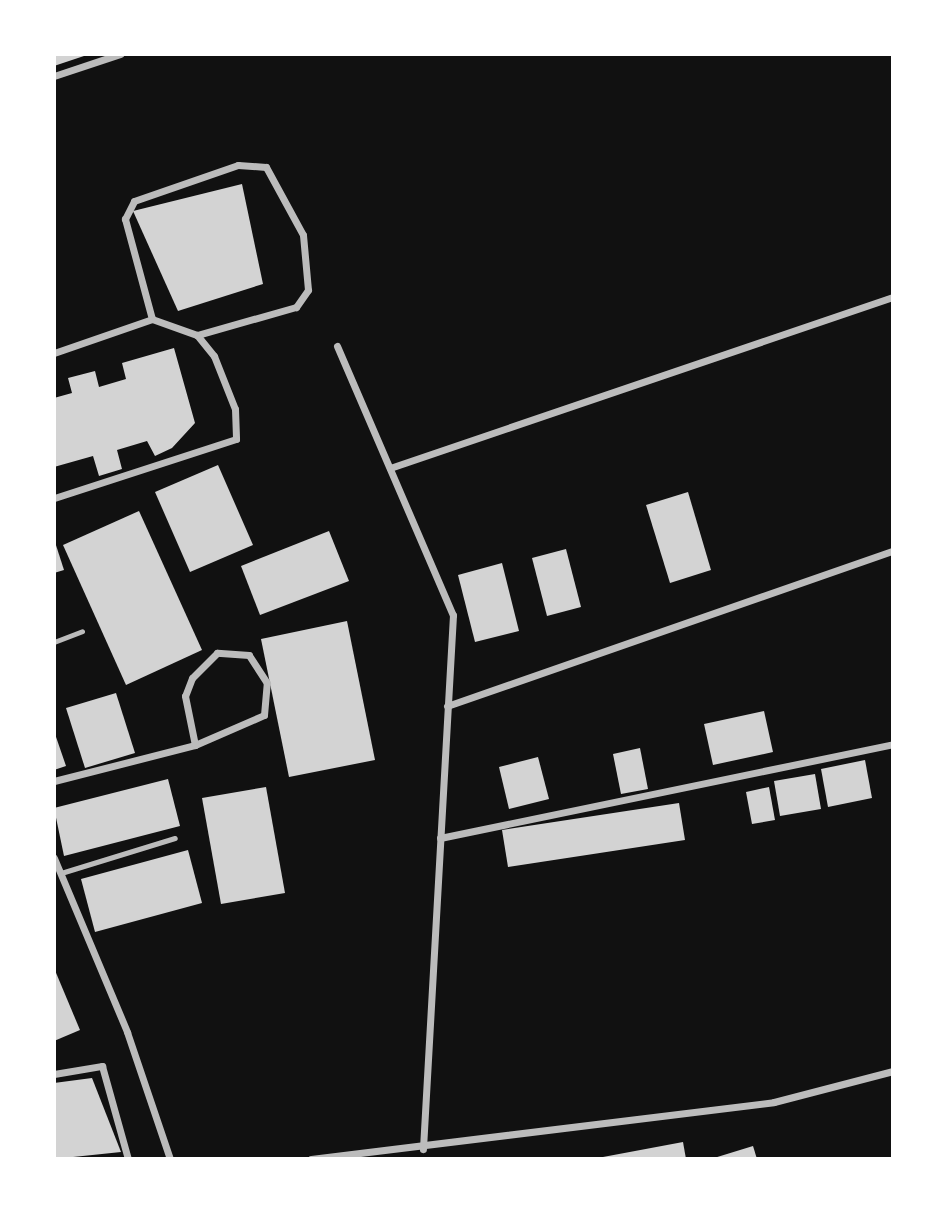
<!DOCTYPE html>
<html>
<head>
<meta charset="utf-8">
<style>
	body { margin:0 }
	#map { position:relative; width:947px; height:1213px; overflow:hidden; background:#111; font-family:Karla,sans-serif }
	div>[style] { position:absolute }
	.building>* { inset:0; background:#d3d3d3 }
	.service>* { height:5px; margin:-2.5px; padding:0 2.5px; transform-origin:2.5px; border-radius:2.5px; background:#bcbcbc }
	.minor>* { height:7px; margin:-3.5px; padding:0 3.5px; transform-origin:3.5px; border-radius:3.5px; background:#bcbcbc }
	span { translate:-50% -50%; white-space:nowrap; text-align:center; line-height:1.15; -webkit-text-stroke:7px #fff; paint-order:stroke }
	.frame { position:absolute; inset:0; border:56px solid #fff; pointer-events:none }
</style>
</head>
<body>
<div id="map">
	<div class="building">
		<div style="clip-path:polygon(54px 54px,87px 54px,87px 55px,54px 66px)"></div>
		<div style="clip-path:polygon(242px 184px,263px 284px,178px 311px,133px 211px)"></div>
		<div style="clip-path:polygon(174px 348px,195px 423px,172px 448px,155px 456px,147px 441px,117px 450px,122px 469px,99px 476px,93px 456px,54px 467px,54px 398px,72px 393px,68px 378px,95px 371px,99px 387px,126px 379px,122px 363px)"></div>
		<div style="clip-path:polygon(218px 465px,253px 545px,190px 572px,155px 492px)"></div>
		<div style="clip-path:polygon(688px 492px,711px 570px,670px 583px,646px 505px)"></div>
		<div style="clip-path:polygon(139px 511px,202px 650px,126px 685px,63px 545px)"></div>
		<div style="clip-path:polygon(329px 531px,349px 581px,260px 615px,241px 566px)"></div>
		<div style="clip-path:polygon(54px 539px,64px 570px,54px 573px)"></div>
		<div style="clip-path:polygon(566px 549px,581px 607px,547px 616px,532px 558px)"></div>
		<div style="clip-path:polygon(502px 563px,519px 631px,475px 642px,458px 575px)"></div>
		<div style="clip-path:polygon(347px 621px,375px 760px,289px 777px,261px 639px)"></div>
		<div style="clip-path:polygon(116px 693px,135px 753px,85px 768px,66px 708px)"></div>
		<div style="clip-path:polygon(764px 711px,773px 752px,713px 765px,704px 724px)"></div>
		<div style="clip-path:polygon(54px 731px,66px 766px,54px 770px)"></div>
		<div style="clip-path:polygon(640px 748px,648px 789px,621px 794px,613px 754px)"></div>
		<div style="clip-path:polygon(538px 757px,549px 799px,509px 809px,499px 767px)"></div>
		<div style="clip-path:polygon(865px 760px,872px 798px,828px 807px,821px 769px)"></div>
		<div style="clip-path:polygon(815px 774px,821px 809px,780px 816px,774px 781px)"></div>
		<div style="clip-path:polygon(168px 779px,180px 826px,64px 856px,54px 808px)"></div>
		<div style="clip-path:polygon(266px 787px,285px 893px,221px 904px,202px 798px)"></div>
		<div style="clip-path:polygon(769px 787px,775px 820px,752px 824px,746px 792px)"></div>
		<div style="clip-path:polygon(679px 803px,685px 840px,508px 867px,502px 830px)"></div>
		<div style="clip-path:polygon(188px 850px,202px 903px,95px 932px,81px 879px)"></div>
		<div style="clip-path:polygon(54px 968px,80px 1030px,54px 1041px)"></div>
		<div style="clip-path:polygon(92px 1078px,121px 1152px,54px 1159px,54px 1083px)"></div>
		<div style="clip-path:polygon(683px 1142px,686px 1159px,603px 1159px,603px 1157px)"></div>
		<div style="clip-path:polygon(753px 1146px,757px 1159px,714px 1159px,714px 1158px)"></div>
	</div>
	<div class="service">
		<div style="left:54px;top:642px;width:30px;rotate:-21deg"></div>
		<div style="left:61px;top:873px;width:119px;rotate:-17.1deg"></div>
	</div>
	<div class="minor">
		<div style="left:54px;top:76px;width:70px;rotate:-18.4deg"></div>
		<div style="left:152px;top:319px;width:104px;rotate:-105.1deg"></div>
		<div style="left:125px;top:219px;width:20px;rotate:-63deg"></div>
		<div style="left:134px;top:201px;width:110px;rotate:-19.1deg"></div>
		<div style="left:238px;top:165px;width:28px;rotate:4deg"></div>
		<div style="left:266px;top:167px;width:77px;rotate:61.4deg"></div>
		<div style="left:303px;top:235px;width:55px;rotate:84.8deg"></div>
		<div style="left:308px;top:290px;width:21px;rotate:125deg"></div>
		<div style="left:296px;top:307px;width:103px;rotate:164.2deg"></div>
		<div style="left:337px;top:346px;width:293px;rotate:66.7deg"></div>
		<div style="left:453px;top:615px;width:535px;rotate:93.22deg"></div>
		<div style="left:54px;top:353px;width:104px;rotate:-19.1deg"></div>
		<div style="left:152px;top:319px;width:48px;rotate:19.6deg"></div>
		<div style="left:197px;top:335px;width:27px;rotate:51deg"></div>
		<div style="left:214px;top:356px;width:57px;rotate:68.4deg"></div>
		<div style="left:235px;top:409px;width:30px;rotate:88deg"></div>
		<div style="left:236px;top:439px;width:191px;rotate:162deg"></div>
		<div style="left:390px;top:468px;width:531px;rotate:-18.78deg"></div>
		<div style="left:447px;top:706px;width:472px;rotate:-19.2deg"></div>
		<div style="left:54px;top:781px;width:146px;rotate:-14.3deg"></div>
		<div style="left:195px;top:745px;width:75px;rotate:-23.5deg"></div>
		<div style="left:264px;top:715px;width:32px;rotate:-85deg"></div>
		<div style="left:267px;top:683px;width:33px;rotate:-123deg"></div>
		<div style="left:249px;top:655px;width:32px;rotate:-176deg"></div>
		<div style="left:217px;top:653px;width:35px;rotate:135deg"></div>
		<div style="left:192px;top:678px;width:19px;rotate:111deg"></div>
		<div style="left:185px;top:696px;width:50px;rotate:78.5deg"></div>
		<div style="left:440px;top:838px;width:463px;rotate:-11.7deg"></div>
		<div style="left:54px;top:858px;width:189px;rotate:67.2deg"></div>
		<div style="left:127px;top:1032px;width:134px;rotate:71.3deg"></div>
		<div style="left:54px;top:1074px;width:49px;rotate:-9.5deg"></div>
		<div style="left:102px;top:1066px;width:97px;rotate:74.4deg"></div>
		<div style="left:311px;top:1159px;width:466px;rotate:-7deg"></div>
		<div style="left:774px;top:1102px;width:123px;rotate:-14.6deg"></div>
	</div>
	<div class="frame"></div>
</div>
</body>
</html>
